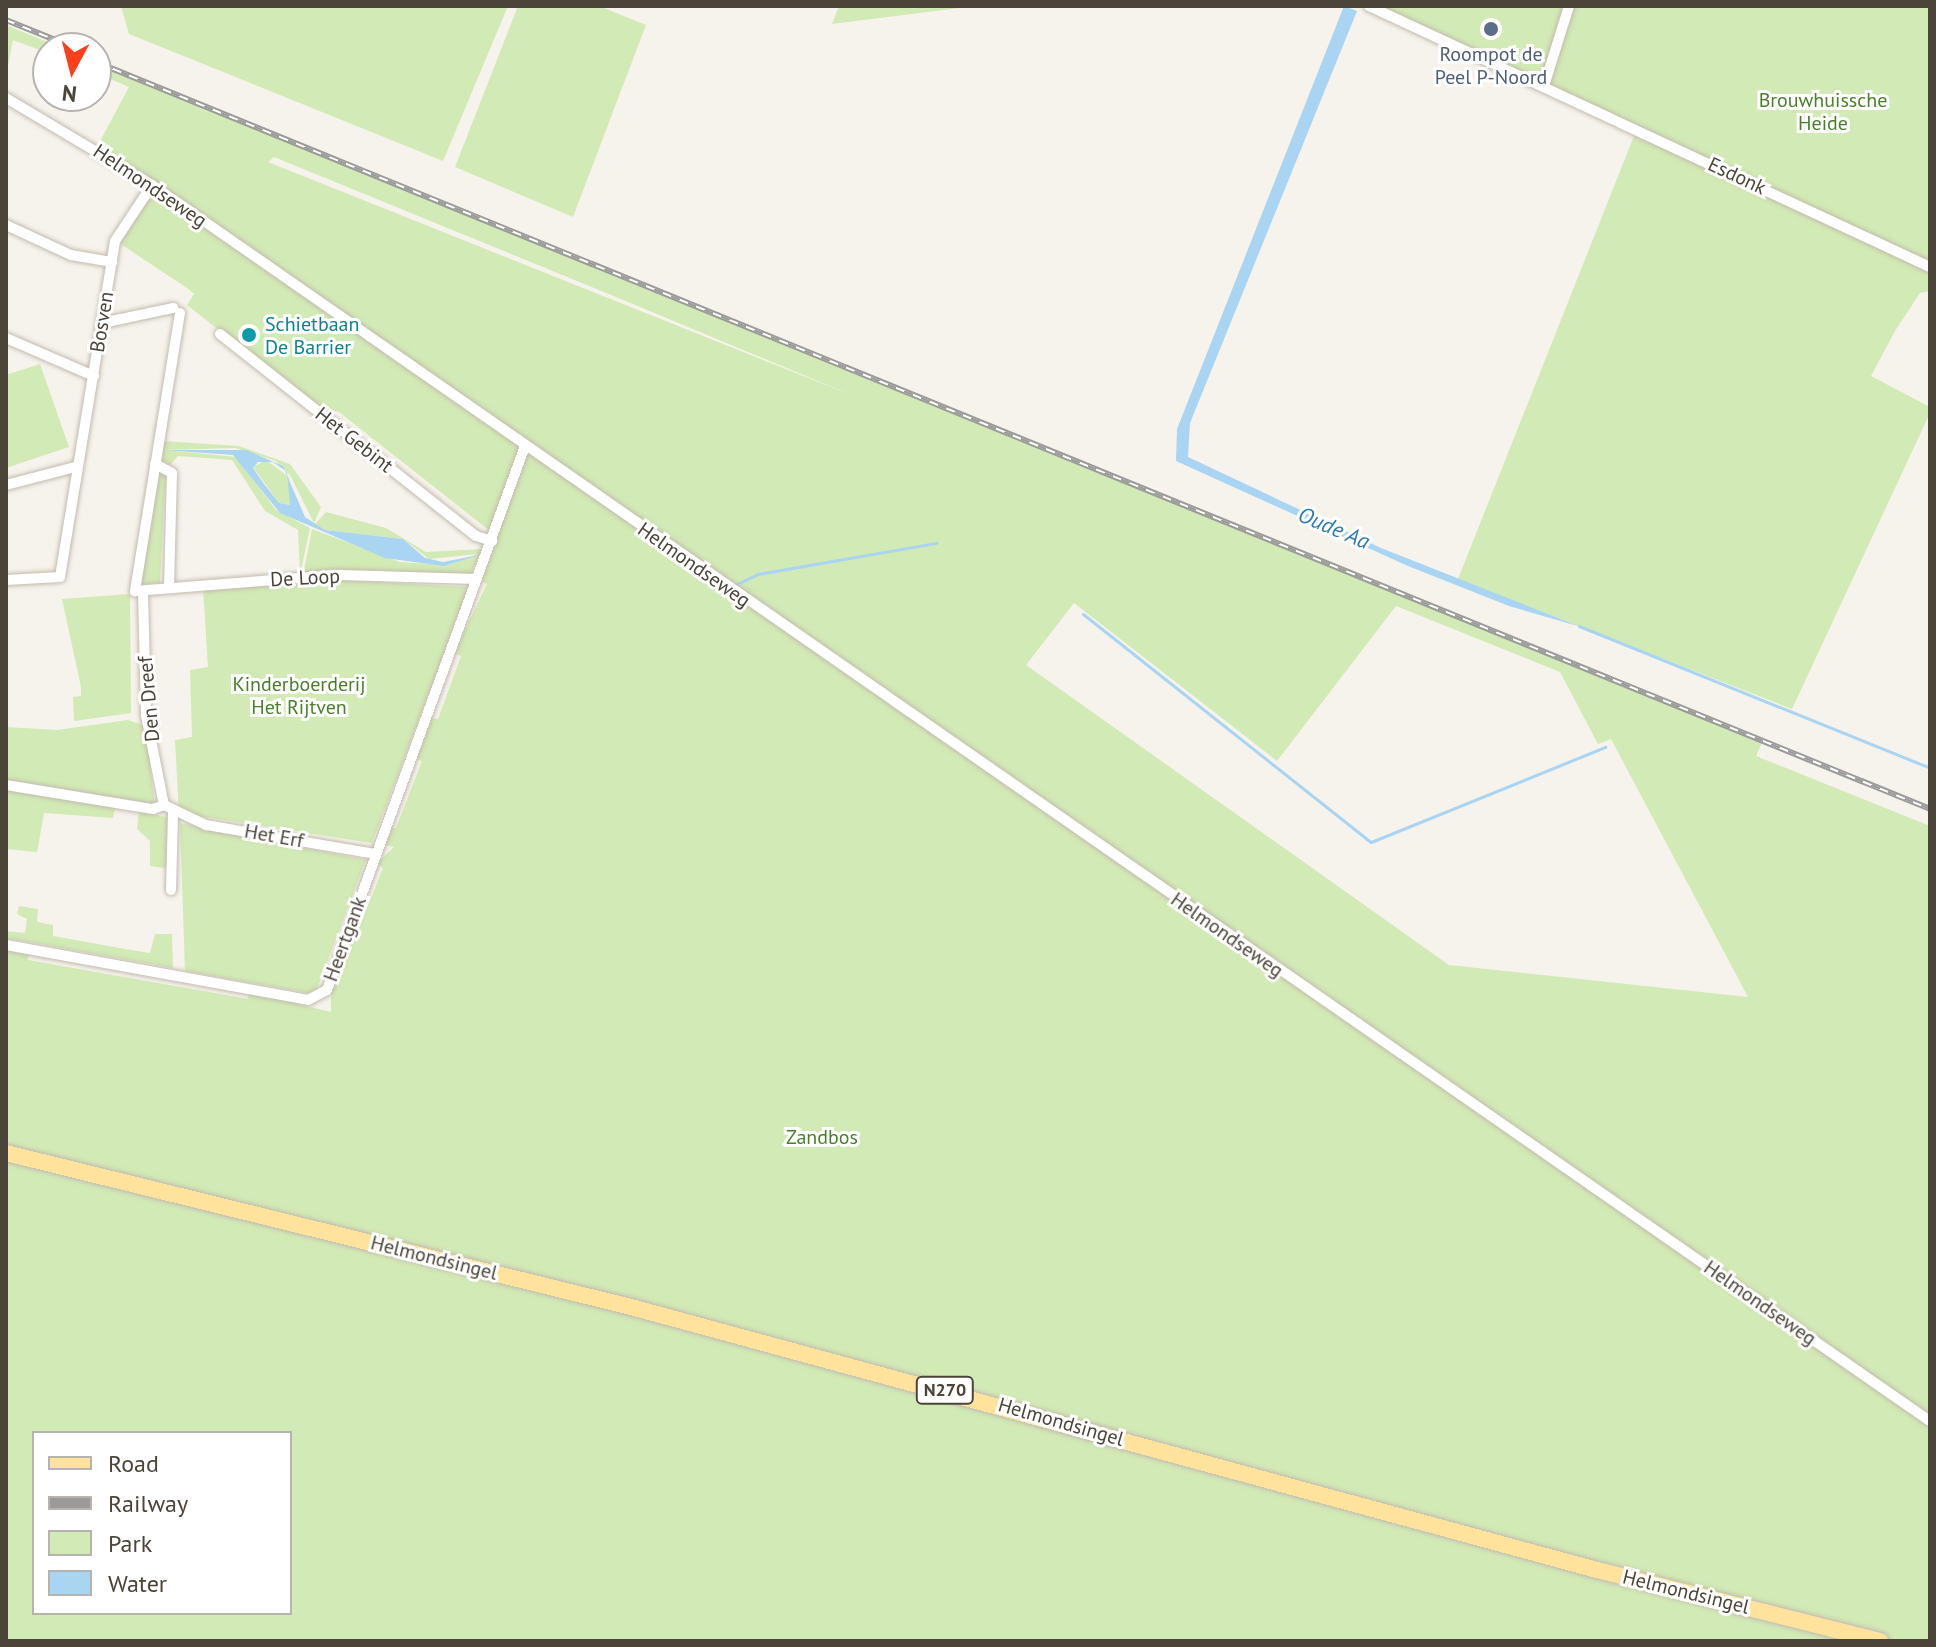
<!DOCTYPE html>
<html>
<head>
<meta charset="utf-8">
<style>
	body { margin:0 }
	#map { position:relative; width:1936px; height:1647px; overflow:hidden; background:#f6f3ec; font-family:"PT Sans",sans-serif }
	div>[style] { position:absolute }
	.green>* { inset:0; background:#d2eab5 }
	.water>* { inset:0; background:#a9d4f2 }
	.stream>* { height:3px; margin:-1.5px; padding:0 1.5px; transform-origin:1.5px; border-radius:1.5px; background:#a9d4f2 }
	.roads { filter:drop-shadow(0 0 2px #c2bbae) drop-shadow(0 0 2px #c2bbae) }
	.street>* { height:10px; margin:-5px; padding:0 5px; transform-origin:5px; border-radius:5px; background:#fff }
	.primary>* { height:16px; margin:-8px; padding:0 8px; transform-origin:8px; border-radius:8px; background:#ffe39c }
	.rail>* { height:6px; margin-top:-3px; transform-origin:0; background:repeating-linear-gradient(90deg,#fff 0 9px,#9a9a9a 0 18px); box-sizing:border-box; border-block:2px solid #9a9a9a }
	.dots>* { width:22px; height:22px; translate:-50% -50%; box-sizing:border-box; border:4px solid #fff; border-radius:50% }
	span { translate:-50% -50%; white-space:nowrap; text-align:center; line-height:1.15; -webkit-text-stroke:6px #fff; paint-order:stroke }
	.shield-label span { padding:2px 6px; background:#fff; border:2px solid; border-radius:6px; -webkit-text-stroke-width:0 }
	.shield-label { font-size:18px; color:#4b4439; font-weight:700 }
	.service-label { font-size:20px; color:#4e5e75 }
	.park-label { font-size:20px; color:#4a7f2a }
	.street-label { font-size:20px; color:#4b4439 }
	.culture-label { font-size:20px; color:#0d838f }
	.left { translate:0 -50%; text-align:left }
	.water-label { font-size:22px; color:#2e7ab2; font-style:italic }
	.frame { position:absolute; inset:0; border:8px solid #4b4439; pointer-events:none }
	.legend { position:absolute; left:32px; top:1431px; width:260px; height:184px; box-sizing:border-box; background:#fff; border:2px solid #b7b4b0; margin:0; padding:10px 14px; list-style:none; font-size:24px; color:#4b4439 }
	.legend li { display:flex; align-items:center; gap:16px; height:40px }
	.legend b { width:40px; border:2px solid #b7b4b0 }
	.north { position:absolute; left:32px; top:32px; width:80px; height:80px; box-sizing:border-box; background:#fff; border:2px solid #b7b4b0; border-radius:50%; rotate:187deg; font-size:22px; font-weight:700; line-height:32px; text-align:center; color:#4b4439 }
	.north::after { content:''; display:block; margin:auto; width:28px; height:36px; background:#fc3f1d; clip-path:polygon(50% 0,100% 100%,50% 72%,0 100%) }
</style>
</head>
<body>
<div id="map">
	<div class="green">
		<div style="clip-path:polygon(121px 6px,508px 6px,443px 161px,129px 34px)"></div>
		<div style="clip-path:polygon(518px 6px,599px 6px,646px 25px,573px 217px,455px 167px)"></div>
		<div style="clip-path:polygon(839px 6px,975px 6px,832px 24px)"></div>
		<div style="clip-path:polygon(1375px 6px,1930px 6px,1930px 291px,1920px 293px,1895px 331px,1871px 376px,1930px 407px,1930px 413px,1792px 709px,1458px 579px,1634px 136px,1647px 142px)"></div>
		<div style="clip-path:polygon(6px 25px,62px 48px,48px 48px,48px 53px,13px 40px,6px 76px)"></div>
		<div style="clip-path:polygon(evenodd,96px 62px,1763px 740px,1756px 756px,1930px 826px,1930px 1641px,6px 1641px,6px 948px,29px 952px,28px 960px,248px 999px,249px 992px,331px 1012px,331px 989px,349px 934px,356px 936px,383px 868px,376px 864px,394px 847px,384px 845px,389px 827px,396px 828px,422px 761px,415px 758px,431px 718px,438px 719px,461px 656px,454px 653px,487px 584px,480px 581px,490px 531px,339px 412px,319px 409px,187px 305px,194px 294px,187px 288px,119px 243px,151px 194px,164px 189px,99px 143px,129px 87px,96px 73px,96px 62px,274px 157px,621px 299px,856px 397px,268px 162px,274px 157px,96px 62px,1074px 603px,1277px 761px,1396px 606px,1560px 672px,1598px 744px,1611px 739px,1748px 997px,1449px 965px,1026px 665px,1074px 603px,96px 62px,34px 1433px,290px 1433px,290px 1613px,34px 1613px,34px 1433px)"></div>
		<div style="clip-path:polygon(40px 364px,69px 447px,6px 468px,6px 375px)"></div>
		<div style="clip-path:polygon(162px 441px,239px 446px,290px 464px,321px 507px,314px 523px,290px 475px,276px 461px,235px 448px,165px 450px,236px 457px,276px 510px,310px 528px,300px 575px,298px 530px,265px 511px,232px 460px,178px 456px,170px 465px,160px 462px)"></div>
		<div style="clip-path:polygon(266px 460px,289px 477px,290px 505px,279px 503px,253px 467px)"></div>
		<div style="clip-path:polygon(158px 468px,166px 468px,160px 583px,138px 585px)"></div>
		<div style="clip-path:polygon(326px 512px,386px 528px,426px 552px,483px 549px,470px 574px,303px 575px,312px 529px,400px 562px,448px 565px,478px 554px,429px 559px,403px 539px,325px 530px,315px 524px)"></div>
		<div style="clip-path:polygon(338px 580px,469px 587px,372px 843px,179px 813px,175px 740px,192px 737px,190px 670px,208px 667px,203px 587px)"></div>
		<div style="clip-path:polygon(130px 594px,131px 713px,74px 721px,73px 697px,81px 696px,81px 687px,62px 599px)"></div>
		<div style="clip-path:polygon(128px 720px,145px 726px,155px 805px,6px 781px,6px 727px,57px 730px)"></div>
		<div style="clip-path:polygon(6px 788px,115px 808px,113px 818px,44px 813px,37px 852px,6px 849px)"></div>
		<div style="clip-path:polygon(139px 811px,170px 818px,172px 869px,150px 866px,150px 841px,137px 829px)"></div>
		<div style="clip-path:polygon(180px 823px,366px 860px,315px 994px,185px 971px)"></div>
		<div style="clip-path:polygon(19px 906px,38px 909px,37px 922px,53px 925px,53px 936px,131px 950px,150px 953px,155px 934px,172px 934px,173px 968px,6px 938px,6px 931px,25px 933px,27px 919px,17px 914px)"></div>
	</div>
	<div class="water">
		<div style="clip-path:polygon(1344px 6px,1357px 11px,1190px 423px,1188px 457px,1381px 548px,1581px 627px,1509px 606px,1408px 566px,1176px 461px,1177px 429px)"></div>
		<div style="clip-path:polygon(evenodd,164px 450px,246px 450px,283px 466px,305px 517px,325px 530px,403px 539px,425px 558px,443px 562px,479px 555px,444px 566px,385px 558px,280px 513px,233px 455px,164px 450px,258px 462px,273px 462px,287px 472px,290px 505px,279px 503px,264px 484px,253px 468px,258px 462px)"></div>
	</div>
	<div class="stream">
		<div style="left:735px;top:585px;width:25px;rotate:-26deg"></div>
		<div style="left:758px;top:574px;width:181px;rotate:-9.9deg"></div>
		<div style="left:1083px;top:614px;width:367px;rotate:38.4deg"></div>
		<div style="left:1371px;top:842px;width:253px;rotate:-22.1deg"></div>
		<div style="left:1579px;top:626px;width:379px;rotate:22deg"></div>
	</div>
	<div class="roads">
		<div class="street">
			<div style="left:1369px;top:6px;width:619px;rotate:24.95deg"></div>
			<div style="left:1544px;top:86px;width:84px;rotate:-72.6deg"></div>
			<div style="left:6px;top:98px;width:170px;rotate:30.8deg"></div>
			<div style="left:152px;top:185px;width:2165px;rotate:34.81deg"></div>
			<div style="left:6px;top:225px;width:72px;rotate:24.8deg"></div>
			<div style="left:71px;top:255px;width:42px;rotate:9.7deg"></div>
			<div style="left:180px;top:313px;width:282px;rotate:99.2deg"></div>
			<div style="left:135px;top:591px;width:206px;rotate:-4.5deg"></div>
			<div style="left:340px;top:575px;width:137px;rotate:1.7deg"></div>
			<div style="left:102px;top:323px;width:73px;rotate:-11.9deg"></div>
			<div style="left:220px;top:334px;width:326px;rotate:38.3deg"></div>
			<div style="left:476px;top:536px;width:17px;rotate:17deg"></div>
			<div style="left:6px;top:338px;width:96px;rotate:23.4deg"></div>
			<div style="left:155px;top:464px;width:19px;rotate:28deg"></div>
			<div style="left:172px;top:473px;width:112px;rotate:91.5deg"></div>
			<div style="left:6px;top:485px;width:71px;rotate:-14.6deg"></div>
			<div style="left:6px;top:580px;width:54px;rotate:-3.2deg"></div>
			<div style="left:60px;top:577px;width:340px;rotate:-80.7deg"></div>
			<div style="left:115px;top:241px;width:67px;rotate:-56.5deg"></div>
			<div style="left:143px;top:591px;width:124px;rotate:88.6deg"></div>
			<div style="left:146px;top:715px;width:92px;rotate:78.7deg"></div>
			<div style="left:6px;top:785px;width:149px;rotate:9.3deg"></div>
			<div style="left:153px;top:809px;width:12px;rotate:-20deg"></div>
			<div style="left:164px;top:805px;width:47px;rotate:25.5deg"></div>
			<div style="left:206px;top:825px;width:172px;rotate:9.7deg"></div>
			<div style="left:171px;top:890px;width:77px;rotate:-88.5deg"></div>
			<div style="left:6px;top:945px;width:307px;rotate:10.3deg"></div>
			<div style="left:308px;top:1000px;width:21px;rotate:-28deg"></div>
			<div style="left:327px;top:990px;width:579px;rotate:-70deg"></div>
		</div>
		<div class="primary">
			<div style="left:6px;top:1153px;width:644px;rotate:13.84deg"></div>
			<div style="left:631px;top:1307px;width:1001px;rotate:15.23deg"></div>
			<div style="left:1597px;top:1570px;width:292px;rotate:14.1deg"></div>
		</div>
	</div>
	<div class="rail">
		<div style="left:6px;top:20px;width:74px;rotate:22.1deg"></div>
		<div style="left:96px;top:62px;width:1980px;rotate:22.16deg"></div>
	</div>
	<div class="dots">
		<div style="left:1491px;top:29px;background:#5c6f8a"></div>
		<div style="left:249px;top:335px;background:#0f9aa8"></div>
	</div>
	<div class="shield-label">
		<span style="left:945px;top:1390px">N270</span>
	</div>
	<div class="service-label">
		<span style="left:1491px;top:66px">Roompot de<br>Peel P-Noord</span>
	</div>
	<div class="park-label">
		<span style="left:1823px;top:112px">Brouwhuissche<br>Heide</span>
		<span style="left:299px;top:696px">Kinderboerderij<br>Het Rijtven</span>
		<span style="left:822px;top:1137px">Zandbos</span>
	</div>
	<div class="street-label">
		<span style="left:1737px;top:176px;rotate:25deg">Esdonk</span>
		<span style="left:150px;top:186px;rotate:34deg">Helmondseweg</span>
		<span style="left:102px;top:322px;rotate:-81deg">Bosven</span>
		<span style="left:354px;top:440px;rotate:38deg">Het Gebint</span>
		<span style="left:694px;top:565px;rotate:35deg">Helmondseweg</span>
		<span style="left:305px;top:578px;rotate:-3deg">De Loop</span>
		<span style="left:149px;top:699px;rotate:-95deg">Den Dreef</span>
		<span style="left:274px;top:836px;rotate:10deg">Het Erf</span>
		<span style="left:1227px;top:935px;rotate:35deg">Helmondseweg</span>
		<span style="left:345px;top:939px;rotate:-70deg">Heertgank</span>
		<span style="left:434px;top:1258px;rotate:14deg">Helmondsingel</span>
		<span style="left:1760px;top:1303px;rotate:35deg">Helmondseweg</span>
		<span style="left:1061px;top:1422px;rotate:16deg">Helmondsingel</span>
		<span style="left:1686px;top:1592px;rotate:14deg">Helmondsingel</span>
	</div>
	<div class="culture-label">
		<span class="left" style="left:265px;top:336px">Schietbaan<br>De Barrier</span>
	</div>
	<div class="water-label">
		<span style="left:1334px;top:528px;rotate:23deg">Oude Aa</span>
	</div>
	<div class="frame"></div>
	<ul class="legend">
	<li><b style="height:10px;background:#ffe39c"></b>Road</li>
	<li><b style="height:10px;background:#9a9a9a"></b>Railway</li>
	<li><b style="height:22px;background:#d2eab5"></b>Park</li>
	<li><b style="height:22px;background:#a9d4f2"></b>Water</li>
	</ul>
	<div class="north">N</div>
</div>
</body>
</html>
